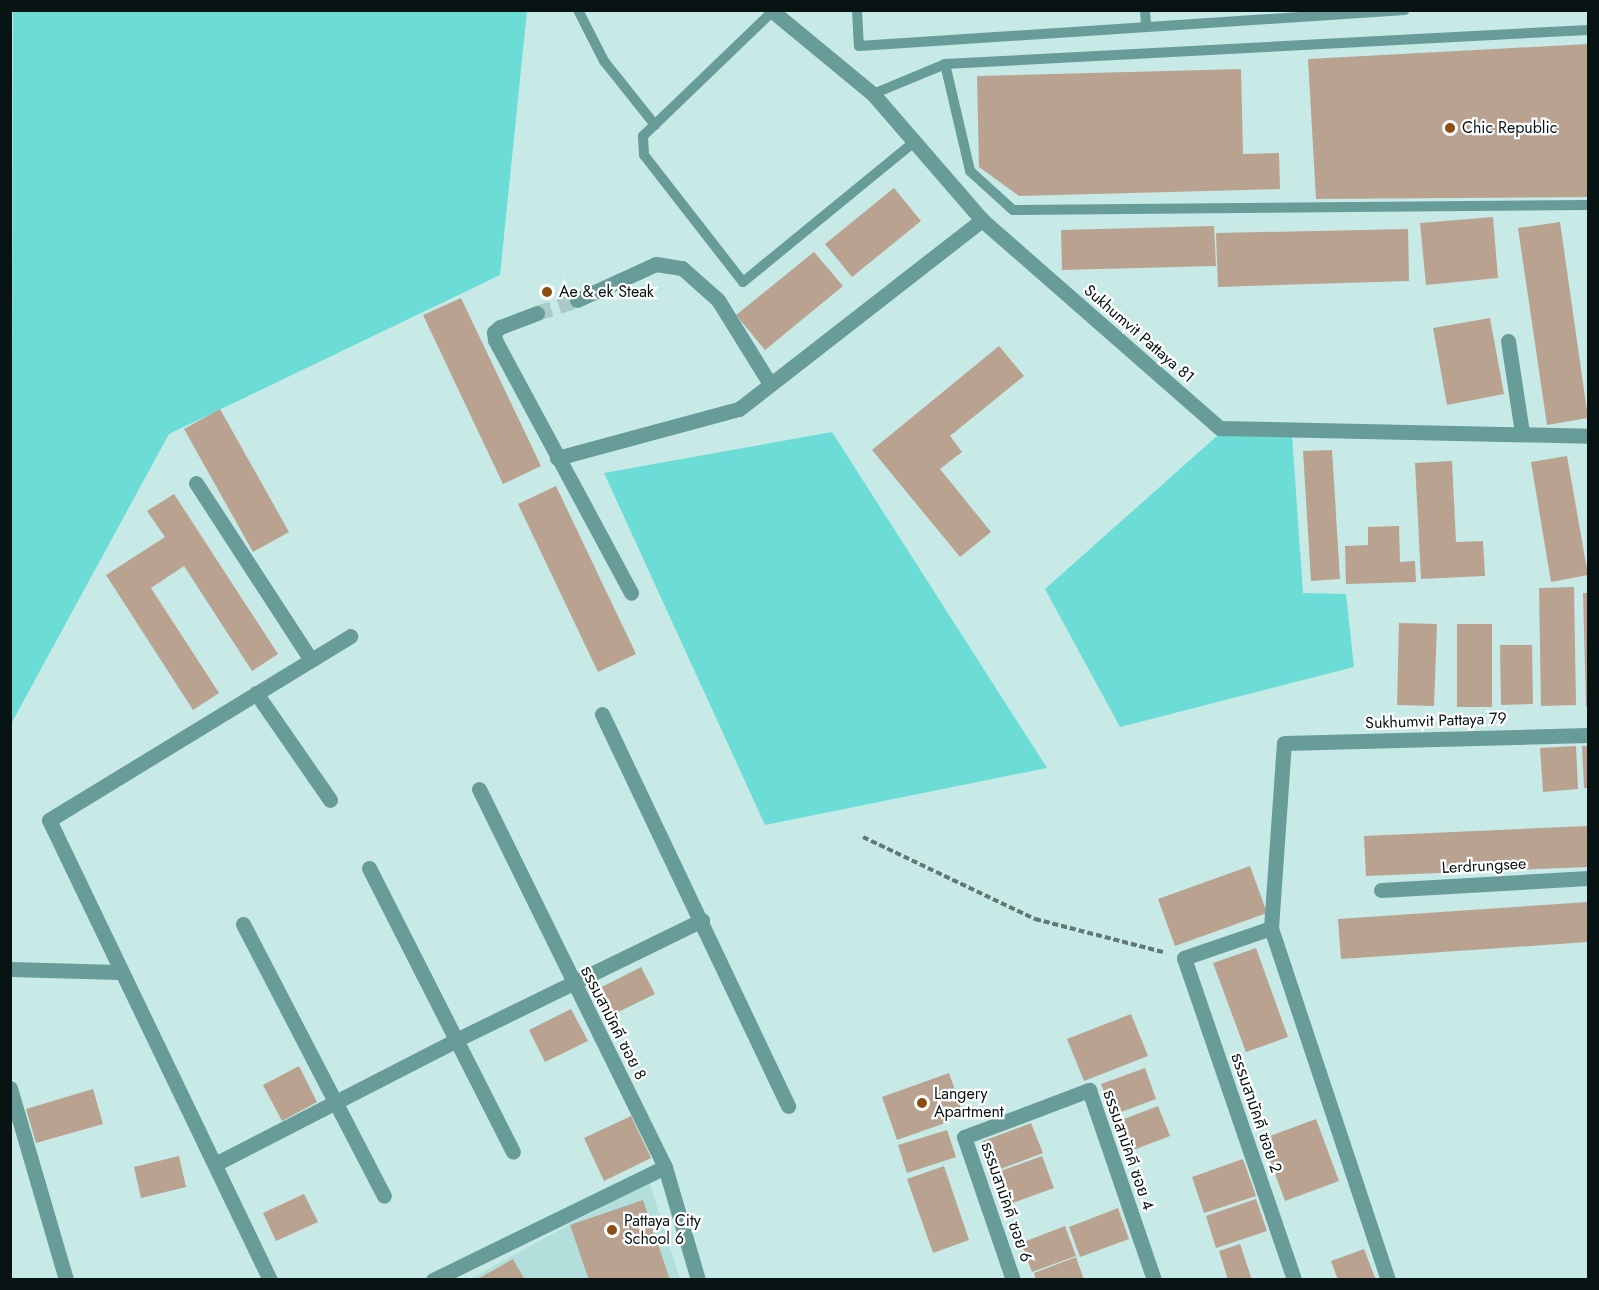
<!DOCTYPE html>
<html>
<head>
<meta charset="utf-8">
<style>
	body { margin:0 }
	#map { position:relative; width:1599px; height:1290px; overflow:hidden; background:#c7eae7; font-family:Jost,"Noto Sans Thai",sans-serif }
	div>[style] { position:absolute }
	.built>* { inset:0; background:#b2dfdc }
	.green>* { inset:0; background:#6bddd6 }
	.building>* { inset:0; background:#baa291 }
	.street-tunnel>* { height:15px; margin-top:-7.5px; transform-origin:0; background:repeating-linear-gradient(90deg,#aacac7 0 15px,transparent 0 23px) }
	.path>* { height:4px; margin-top:-2px; transform-origin:0; background:repeating-linear-gradient(90deg,#617876 0 6px,transparent 0 9px) }
	.lane>* { height:10px; margin:-5px; padding:0 5px; transform-origin:5px; border-radius:5px; background:#689c98 }
	.street>* { height:15px; margin:-7.5px; padding:0 7.5px; transform-origin:7.5px; border-radius:7.5px; background:#689c98 }
	.dots>* { width:16px; height:16px; translate:-50% -50%; box-sizing:border-box; border:3px solid #fff; border-radius:50% }
	span { translate:-50% -50%; white-space:nowrap; text-align:center; line-height:1.15; -webkit-text-stroke:4.5px #fff; paint-order:stroke }
	.poi-label { font-size:16px; color:#071413 }
	.left { translate:0 -50%; text-align:left }
	.street-label { font-size:16px; color:#071413 }
	.frame { position:absolute; inset:0; border:12px solid #071413; pointer-events:none }
</style>
</head>
<body>
<div id="map">
	<div class="built">
		<div style="clip-path:polygon(649px 1181px,680px 1279px,468px 1280px)"></div>
	</div>
	<div class="green">
		<div style="clip-path:polygon(13px 11px,527px 11px,500px 275px,169px 434px,11px 724px)"></div>
		<div style="clip-path:polygon(832px 432px,1047px 768px,765px 825px,604px 473px)"></div>
		<div style="clip-path:polygon(1292px 435px,1303px 593px,1346px 594px,1354px 667px,1120px 727px,1045px 589px,1217px 436px)"></div>
	</div>
	<div class="building">
		<div style="clip-path:polygon(1588px 44px,1588px 197px,1316px 199px,1308px 59px)"></div>
		<div style="clip-path:polygon(1241px 69px,1243px 154px,1279px 153px,1280px 189px,1019px 196px,979px 167px,977px 76px)"></div>
		<div style="clip-path:polygon(894px 188px,921px 221px,852px 277px,825px 244px)"></div>
		<div style="clip-path:polygon(1493px 217px,1498px 278px,1426px 285px,1420px 223px)"></div>
		<div style="clip-path:polygon(1560px 222px,1588px 418px,1547px 425px,1518px 228px)"></div>
		<div style="clip-path:polygon(1214px 226px,1216px 266px,1062px 270px,1061px 230px)"></div>
		<div style="clip-path:polygon(1408px 229px,1409px 281px,1218px 287px,1216px 233px)"></div>
		<div style="clip-path:polygon(814px 252px,843px 286px,765px 350px,736px 315px)"></div>
		<div style="clip-path:polygon(461px 298px,541px 466px,503px 484px,423px 315px)"></div>
		<div style="clip-path:polygon(1490px 318px,1504px 394px,1447px 405px,1433px 328px)"></div>
		<div style="clip-path:polygon(999px 346px,1024px 376px,950px 436px,962px 452px,940px 469px,991px 532px,960px 557px,872px 450px)"></div>
		<div style="clip-path:polygon(220px 409px,289px 532px,253px 552px,184px 429px)"></div>
		<div style="clip-path:polygon(1332px 450px,1340px 579px,1311px 581px,1303px 451px)"></div>
		<div style="clip-path:polygon(1567px 456px,1588px 575px,1551px 582px,1531px 462px)"></div>
		<div style="clip-path:polygon(1452px 461px,1456px 542px,1483px 541px,1485px 576px,1421px 579px,1415px 463px)"></div>
		<div style="clip-path:polygon(556px 486px,636px 654px,598px 672px,518px 504px)"></div>
		<div style="clip-path:polygon(174px 494px,278px 654px,252px 671px,184px 566px,151px 588px,219px 693px,193px 710px,106px 575px,165px 537px,147px 511px)"></div>
		<div style="clip-path:polygon(1399px 526px,1400px 562px,1415px 561px,1416px 582px,1346px 584px,1345px 546px,1368px 545px,1368px 527px)"></div>
		<div style="clip-path:polygon(1574px 587px,1576px 705px,1541px 706px,1539px 588px)"></div>
		<div style="clip-path:polygon(1583px 593px,1588px 593px,1588px 707px,1586px 707px)"></div>
		<div style="clip-path:polygon(1399px 623px,1437px 624px,1434px 706px,1397px 705px)"></div>
		<div style="clip-path:polygon(1457px 624px,1492px 624px,1492px 707px,1457px 707px)"></div>
		<div style="clip-path:polygon(1500px 645px,1532px 645px,1533px 704px,1501px 705px)"></div>
		<div style="clip-path:polygon(1576px 746px,1578px 789px,1543px 792px,1540px 748px)"></div>
		<div style="clip-path:polygon(1582px 746px,1588px 746px,1588px 788px,1584px 788px)"></div>
		<div style="clip-path:polygon(1588px 826px,1588px 867px,1366px 876px,1364px 836px)"></div>
		<div style="clip-path:polygon(1250px 866px,1267px 913px,1175px 946px,1158px 899px)"></div>
		<div style="clip-path:polygon(1588px 902px,1588px 942px,1341px 959px,1338px 919px)"></div>
		<div style="clip-path:polygon(1256px 948px,1288px 1037px,1246px 1052px,1213px 963px)"></div>
		<div style="clip-path:polygon(641px 967px,655px 994px,608px 1017px,594px 991px)"></div>
		<div style="clip-path:polygon(571px 1009px,588px 1041px,545px 1062px,529px 1030px)"></div>
		<div style="clip-path:polygon(1131px 1014px,1148px 1056px,1084px 1081px,1067px 1039px)"></div>
		<div style="clip-path:polygon(299px 1066px,317px 1102px,282px 1121px,263px 1085px)"></div>
		<div style="clip-path:polygon(1145px 1068px,1156px 1099px,1113px 1115px,1101px 1084px)"></div>
		<div style="clip-path:polygon(949px 1073px,962px 1110px,943px 1117px,945px 1123px,897px 1140px,882px 1097px)"></div>
		<div style="clip-path:polygon(93px 1089px,103px 1124px,36px 1143px,26px 1109px)"></div>
		<div style="clip-path:polygon(1158px 1106px,1170px 1136px,1128px 1152px,1116px 1122px)"></div>
		<div style="clip-path:polygon(631px 1116px,651px 1158px,604px 1181px,584px 1138px)"></div>
		<div style="clip-path:polygon(1316px 1119px,1339px 1181px,1285px 1201px,1262px 1139px)"></div>
		<div style="clip-path:polygon(1031px 1123px,1043px 1153px,995px 1171px,983px 1141px)"></div>
		<div style="clip-path:polygon(947px 1130px,956px 1157px,907px 1173px,898px 1145px)"></div>
		<div style="clip-path:polygon(179px 1156px,186px 1187px,141px 1198px,134px 1167px)"></div>
		<div style="clip-path:polygon(1042px 1156px,1054px 1188px,1007px 1205px,995px 1173px)"></div>
		<div style="clip-path:polygon(1243px 1159px,1256px 1196px,1204px 1213px,1192px 1177px)"></div>
		<div style="clip-path:polygon(944px 1166px,969px 1240px,933px 1253px,907px 1179px)"></div>
		<div style="clip-path:polygon(304px 1194px,318px 1222px,276px 1241px,263px 1213px)"></div>
		<div style="clip-path:polygon(1256px 1199px,1267px 1231px,1216px 1248px,1206px 1216px)"></div>
		<div style="clip-path:polygon(643px 1200px,670px 1280px,589px 1280px,570px 1225px)"></div>
		<div style="clip-path:polygon(1118px 1208px,1129px 1239px,1080px 1257px,1069px 1227px)"></div>
		<div style="clip-path:polygon(1065px 1226px,1076px 1256px,1032px 1272px,1021px 1243px)"></div>
		<div style="clip-path:polygon(1240px 1244px,1252px 1280px,1228px 1280px,1219px 1251px)"></div>
		<div style="clip-path:polygon(1364px 1249px,1376px 1280px,1338px 1280px,1331px 1261px)"></div>
		<div style="clip-path:polygon(1076px 1257px,1084px 1280px,1036px 1280px,1034px 1273px)"></div>
		<div style="clip-path:polygon(513px 1259px,525px 1280px,476px 1280px)"></div>
	</div>
	<div class="street-tunnel">
		<div style="left:537px;top:313px;width:42px;rotate:-18deg"></div>
	</div>
	<div class="path">
		<div style="left:863px;top:837px;width:191px;rotate:25.5deg"></div>
		<div style="left:1035px;top:919px;width:135px;rotate:14.5deg"></div>
	</div>
	<div class="lane">
		<div style="left:578px;top:10px;width:57px;rotate:63deg"></div>
		<div style="left:604px;top:61px;width:82px;rotate:51.4deg"></div>
		<div style="left:774px;top:10px;width:182px;rotate:136.1deg"></div>
		<div style="left:643px;top:136px;width:19px;rotate:87deg"></div>
		<div style="left:644px;top:155px;width:161px;rotate:52.1deg"></div>
		<div style="left:743px;top:282px;width:221px;rotate:-39.3deg"></div>
		<div style="left:857px;top:10px;width:36px;rotate:87deg"></div>
		<div style="left:859px;top:46px;width:547px;rotate:-3.77deg"></div>
		<div style="left:1145px;top:10px;width:16px;rotate:86deg"></div>
		<div style="left:945px;top:64px;width:110px;rotate:76.8deg"></div>
		<div style="left:970px;top:171px;width:58px;rotate:42.2deg"></div>
		<div style="left:1013px;top:210px;width:575px;rotate:-0.5deg"></div>
		<div style="left:873px;top:94px;width:78px;rotate:-22.6deg"></div>
		<div style="left:945px;top:64px;width:644px;rotate:-3.03deg"></div>
	</div>
	<div class="street">
		<div style="left:771px;top:10px;width:132px;rotate:39.5deg"></div>
		<div style="left:873px;top:94px;width:167px;rotate:49.1deg"></div>
		<div style="left:982px;top:220px;width:316px;rotate:41.2deg"></div>
		<div style="left:1220px;top:428px;width:368px;rotate:1.2deg"></div>
		<div style="left:577px;top:300px;width:87px;rotate:-24.5deg"></div>
		<div style="left:656px;top:264px;width:26px;rotate:9deg"></div>
		<div style="left:682px;top:268px;width:48px;rotate:41.6deg"></div>
		<div style="left:718px;top:300px;width:99px;rotate:58.2deg"></div>
		<div style="left:537px;top:313px;width:40px;rotate:159deg"></div>
		<div style="left:500px;top:327px;width:8px;rotate:140deg"></div>
		<div style="left:494px;top:332px;width:8px;rotate:83deg"></div>
		<div style="left:495px;top:340px;width:287px;rotate:61.7deg"></div>
		<div style="left:1508px;top:341px;width:93px;rotate:81.3deg"></div>
		<div style="left:557px;top:458px;width:188px;rotate:-15.1deg"></div>
		<div style="left:739px;top:409px;width:308px;rotate:-37.9deg"></div>
		<div style="left:196px;top:483px;width:211px;rotate:57deg"></div>
		<div style="left:256px;top:693px;width:130px;rotate:55.3deg"></div>
		<div style="left:602px;top:714px;width:434px;rotate:64.6deg"></div>
		<div style="left:479px;top:789px;width:421px;rotate:63.8deg"></div>
		<div style="left:665px;top:1167px;width:118px;rotate:73.7deg"></div>
		<div style="left:369px;top:868px;width:318px;rotate:63.1deg"></div>
		<div style="left:1381px;top:890px;width:207px;rotate:-3.3deg"></div>
		<div style="left:243px;top:924px;width:306px;rotate:62.6deg"></div>
		<div style="left:1271px;top:928px;width:92px;rotate:161deg"></div>
		<div style="left:1184px;top:958px;width:340px;rotate:71.1deg"></div>
		<div style="left:10px;top:969px;width:109px;rotate:1.6deg"></div>
		<div style="left:10px;top:1088px;width:200px;rotate:73.7deg"></div>
		<div style="left:217px;top:1163px;width:267px;rotate:-27.2deg"></div>
		<div style="left:454px;top:1041px;width:276px;rotate:-26deg"></div>
		<div style="left:270px;top:1280px;width:510px;rotate:-115.66deg"></div>
		<div style="left:49px;top:820px;width:353px;rotate:-31.4deg"></div>
		<div style="left:433px;top:1280px;width:258px;rotate:-26deg"></div>
		<div style="left:1013px;top:1280px;width:151px;rotate:-108.9deg"></div>
		<div style="left:964px;top:1137px;width:134px;rotate:-20.6deg"></div>
		<div style="left:1089px;top:1090px;width:201px;rotate:71.1deg"></div>
		<div style="left:1388px;top:1280px;width:371px;rotate:-108.4deg"></div>
		<div style="left:1271px;top:928px;width:185px;rotate:-86deg"></div>
		<div style="left:1284px;top:743px;width:304px;rotate:-1.5deg"></div>
	</div>
	<div class="dots">
		<div style="left:1450px;top:128px;background:#8b4d10"></div>
		<div style="left:547px;top:292px;background:#8b4d10"></div>
		<div style="left:922px;top:1103px;background:#8b4d10"></div>
		<div style="left:612px;top:1230px;background:#8b4d10"></div>
	</div>
	<div class="poi-label">
		<span class="left" style="left:1462px;top:128px">Chic Republic</span>
		<span class="left" style="left:559px;top:292px">Ae &amp; ek Steak</span>
		<span class="left" style="left:934px;top:1103px">Langery<br>Apartment</span>
		<span class="left" style="left:624px;top:1230px">Pattaya City<br>School 6</span>
	</div>
	<div class="street-label">
		<span style="left:1139px;top:334px;rotate:41deg">Sukhumvit Pattaya 81</span>
		<span style="left:1436px;top:721px;rotate:-2deg">Sukhumvit Pattaya 79</span>
		<span style="left:1484px;top:866px;rotate:-3deg">Lerdrungsee</span>
		<span style="left:613px;top:1023px;rotate:63deg">ธรรมสามัคคี ซอย 8</span>
		<span style="left:1256px;top:1113px;rotate:71deg">ธรรมสามัคคี ซอย 2</span>
		<span style="left:1128px;top:1150px;rotate:71deg">ธรรมสามัคคี ซอย 4</span>
		<span style="left:1006px;top:1202px;rotate:71deg">ธรรมสามัคคี ซอย 6</span>
	</div>
	<div class="frame"></div>
</div>
</body>
</html>
